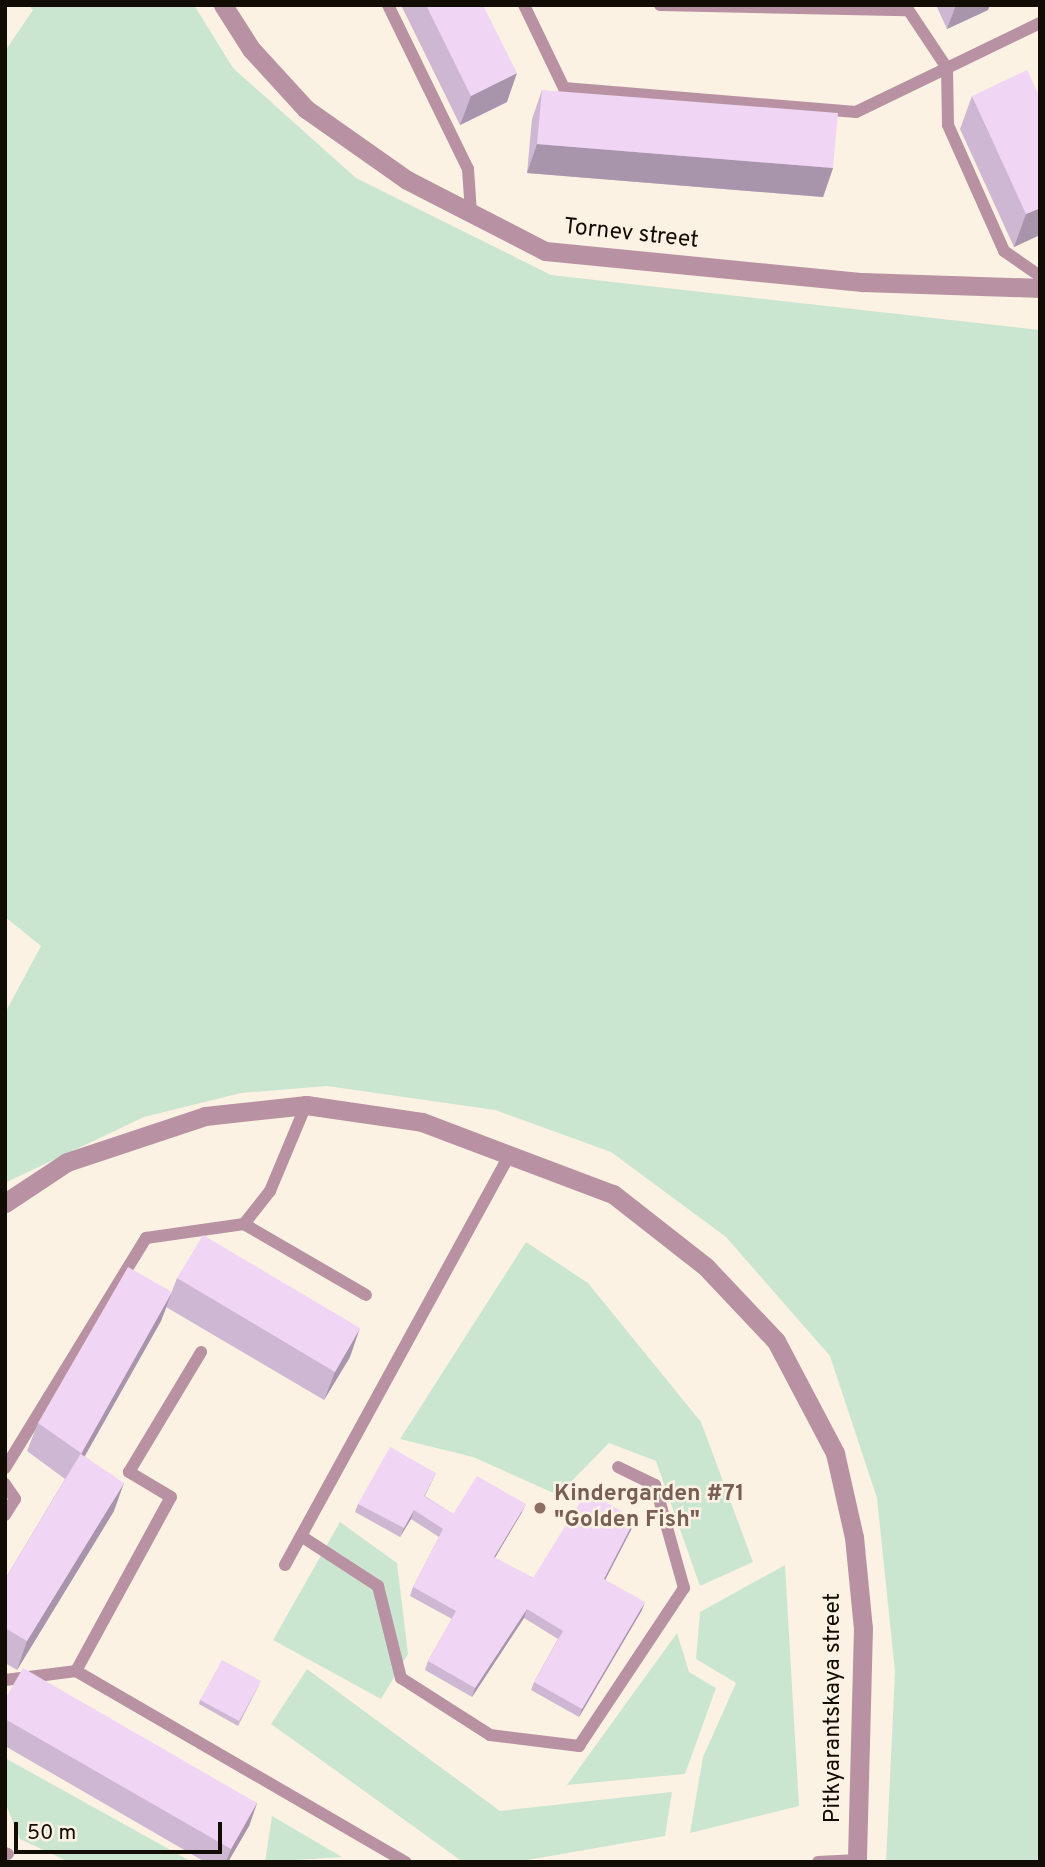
<!DOCTYPE html>
<html>
<head>
<meta charset="utf-8">
<style>
	body { margin:0 }
	#map { position:relative; width:1045px; height:1867px; overflow:hidden; background:#fcf2e3; font-family:Overpass,sans-serif }
	div>[style] { position:absolute }
	.green>* { inset:0; background:#cbe6d0 }
	.service>* { height:12px; margin:-6px; padding:0 6px; transform-origin:6px; border-radius:6px; background:#b892a2 }
	.minor>* { height:19px; margin:-9.5px; padding:0 9.5px; transform-origin:9.5px; border-radius:9.5px; background:#b892a2 }
	.wall>* { inset:0; background:#ceb7d3 }
	.shaded-wall>* { inset:0; background:#a895ac }
	.building>* { inset:0; background:#f0d5f5 }
	.dots>* { width:19px; height:19px; translate:-50% -50%; box-sizing:border-box; border:4px solid #fcf2e3; border-radius:50% }
	span { translate:-50% -50%; white-space:nowrap; text-align:center; line-height:1.15; -webkit-text-stroke:5px #fcf2e3; paint-order:stroke }
	.street-label { font-size:23px; color:#110c04 }
	.education-label { font-size:23px; color:#785e54; font-weight:700 }
	.left { translate:0 -50%; text-align:left }
	.frame { position:absolute; inset:0; border:7px solid #110c04; pointer-events:none }
	.scale { position:absolute; left:14px; top:1822px; width:208px; height:32px; box-sizing:border-box; border:4px solid #110c04; border-top:0; padding-left:9px; font-size:21px; line-height:24px; white-space:nowrap; color:#110c04; -webkit-text-stroke:5px #fcf2e3; paint-order:stroke }
</style>
</head>
<body>
<div id="map">
	<div class="green">
		<div style="clip-path:polygon(28px 5px,194px 5px,233px 68px,356px 178px,551px 275px,1040px 330px,1040px 1862px,886px 1862px,895px 1672px,877px 1498px,830px 1356px,726px 1237px,611px 1152px,495px 1110px,327px 1086px,241px 1093px,144px 1117px,5px 1183px,5px 1013px,41px 946px,5px 917px,5px 51px,33px 10px)"></div>
		<div style="clip-path:polygon(526px 1242px,588px 1283px,701px 1422px,753px 1562px,700px 1586px,656px 1461px,609px 1443px,558px 1495px,473px 1457px,400px 1439px)"></div>
		<div style="clip-path:polygon(340px 1522px,397px 1563px,408px 1654px,381px 1699px,273px 1640px)"></div>
		<div style="clip-path:polygon(785px 1565px,799px 1806px,690px 1833px,703px 1757px,736px 1683px,696px 1659px,700px 1612px)"></div>
		<div style="clip-path:polygon(677px 1633px,689px 1672px,716px 1688px,685px 1774px,567px 1785px)"></div>
		<div style="clip-path:polygon(307px 1669px,500px 1811px,672px 1792px,665px 1836px,516px 1862px,463px 1862px,271px 1724px)"></div>
		<div style="clip-path:polygon(5px 1758px,192px 1862px,69px 1862px,20px 1839px,5px 1802px)"></div>
		<div style="clip-path:polygon(272px 1816px,342px 1857px,265px 1862px)"></div>
	</div>
	<div class="service">
		<div style="left:388px;top:5px;width:182px;rotate:64deg"></div>
		<div style="left:468px;top:169px;width:44px;rotate:86.1deg"></div>
		<div style="left:524px;top:5px;width:92px;rotate:64.3deg"></div>
		<div style="left:564px;top:88px;width:293px;rotate:4.7deg"></div>
		<div style="left:856px;top:112px;width:101px;rotate:-25.8deg"></div>
		<div style="left:947px;top:68px;width:76px;rotate:-123.7deg"></div>
		<div style="left:660px;top:5px;width:246px;rotate:1.2deg"></div>
		<div style="left:1040px;top:23px;width:103px;rotate:154.2deg"></div>
		<div style="left:947px;top:68px;width:57px;rotate:89deg"></div>
		<div style="left:948px;top:125px;width:138px;rotate:66deg"></div>
		<div style="left:1004px;top:251px;width:44px;rotate:34.8deg"></div>
		<div style="left:244px;top:1224px;width:42px;rotate:-51.8deg"></div>
		<div style="left:270px;top:1191px;width:93px;rotate:-67.3deg"></div>
		<div style="left:5px;top:1468px;width:270px;rotate:-58.5deg"></div>
		<div style="left:146px;top:1238px;width:99px;rotate:-8.1deg"></div>
		<div style="left:244px;top:1224px;width:141px;rotate:30.2deg"></div>
		<div style="left:5px;top:1484px;width:18px;rotate:56deg"></div>
		<div style="left:15px;top:1499px;width:19px;rotate:122deg"></div>
		<div style="left:301px;top:1536px;width:92px;rotate:33deg"></div>
		<div style="left:378px;top:1586px;width:95px;rotate:76deg"></div>
		<div style="left:401px;top:1678px;width:106px;rotate:32.6deg"></div>
		<div style="left:490px;top:1735px;width:90px;rotate:7deg"></div>
		<div style="left:579px;top:1746px;width:190px;rotate:-56.4deg"></div>
		<div style="left:684px;top:1588px;width:107px;rotate:-105.7deg"></div>
		<div style="left:655px;top:1485px;width:41px;rotate:-154.1deg"></div>
		<div style="left:285px;top:1565px;width:470px;rotate:-61.3deg"></div>
		<div style="left:76px;top:1671px;width:198px;rotate:-61.4deg"></div>
		<div style="left:171px;top:1497px;width:49px;rotate:-149.2deg"></div>
		<div style="left:129px;top:1472px;width:140px;rotate:-59deg"></div>
		<div style="left:5px;top:1680px;width:72px;rotate:-7.2deg"></div>
		<div style="left:76px;top:1671px;width:381px;rotate:30.1deg"></div>
		<div style="left:5px;top:1853px;width:3px;rotate:18deg"></div>
		<div style="left:818px;top:1862px;width:39px;rotate:-3deg"></div>
	</div>
	<div class="minor">
		<div style="left:223px;top:5px;width:52px;rotate:57.5deg"></div>
		<div style="left:251px;top:49px;width:81px;rotate:47.5deg"></div>
		<div style="left:306px;top:109px;width:123px;rotate:35.1deg"></div>
		<div style="left:407px;top:180px;width:155px;rotate:27.2deg"></div>
		<div style="left:545px;top:251px;width:319px;rotate:5.6deg"></div>
		<div style="left:862px;top:282px;width:178px;rotate:1.9deg"></div>
		<div style="left:5px;top:1203px;width:74px;rotate:-33.5deg"></div>
		<div style="left:67px;top:1162px;width:145px;rotate:-18.4deg"></div>
		<div style="left:205px;top:1116px;width:102px;rotate:-6.2deg"></div>
		<div style="left:306px;top:1105px;width:117px;rotate:8.3deg"></div>
		<div style="left:422px;top:1122px;width:204px;rotate:20.7deg"></div>
		<div style="left:613px;top:1194px;width:118px;rotate:38.1deg"></div>
		<div style="left:706px;top:1267px;width:102px;rotate:46.6deg"></div>
		<div style="left:776px;top:1341px;width:127px;rotate:62.2deg"></div>
		<div style="left:835px;top:1453px;width:86px;rotate:77.3deg"></div>
		<div style="left:854px;top:1537px;width:91px;rotate:84.4deg"></div>
		<div style="left:863px;top:1628px;width:234px;rotate:91.5deg"></div>
	</div>
	<div class="wall">
		<div style="clip-path:polygon(401px 5px,483px 5px,507px 102px,460px 125px)"></div>
		<div style="clip-path:polygon(936px 5px,990px 5px,988px 10px,947px 29px)"></div>
		<div style="clip-path:polygon(542px 90px,833px 168px,823px 197px,527px 173px,532px 119px)"></div>
		<div style="clip-path:polygon(972px 96px,1040px 235px,1014px 247px,960px 129px)"></div>
		<div style="clip-path:polygon(177px 1278px,350px 1357px,324px 1400px,166px 1307px)"></div>
		<div style="clip-path:polygon(172px 1292px,161px 1321px,85px 1456px,114px 1511px,17px 1670px,5px 1663px,5px 1579px,65px 1479px,27px 1451px,38px 1423px)"></div>
		<div style="clip-path:polygon(436px 1473px,425px 1496px,453px 1514px,522px 1512px,495px 1558px,533px 1578px,635px 1519px,632px 1528px,605px 1580px,642px 1610px,579px 1717px,531px 1690px,534px 1682px,558px 1639px,524px 1618px,472px 1697px,425px 1670px,428px 1661px,452px 1619px,410px 1596px,413px 1587px,439px 1537px,411px 1519px,400px 1537px,355px 1512px,358px 1504px)"></div>
		<div style="clip-path:polygon(259px 1685px,238px 1726px,199px 1704px,200px 1700px)"></div>
		<div style="clip-path:polygon(5px 1699px,257px 1803px,249px 1826px,228px 1862px,205px 1862px,5px 1746px)"></div>
	</div>
	<div class="shaded-wall">
		<div style="clip-path:polygon(956px 5px,990px 5px,988px 10px,947px 29px)"></div>
		<div style="clip-path:polygon(517px 73px,507px 102px,460px 125px,471px 96px)"></div>
		<div style="clip-path:polygon(537px 144px,833px 168px,823px 197px,527px 173px)"></div>
		<div style="clip-path:polygon(1040px 208px,1040px 235px,1014px 247px,1026px 214px)"></div>
		<div style="clip-path:polygon(172px 1292px,161px 1321px,70px 1482px,81px 1454px)"></div>
		<div style="clip-path:polygon(360px 1328px,350px 1357px,324px 1400px,335px 1372px)"></div>
		<div style="clip-path:polygon(124px 1483px,114px 1511px,17px 1670px,27px 1641px)"></div>
		<div style="clip-path:polygon(526px 1504px,522px 1512px,490px 1566px,494px 1557px)"></div>
		<div style="clip-path:polygon(414px 1510px,411px 1519px,400px 1537px,404px 1528px)"></div>
		<div style="clip-path:polygon(635px 1519px,632px 1528px,601px 1588px,604px 1579px)"></div>
		<div style="clip-path:polygon(645px 1602px,642px 1610px,579px 1717px,582px 1709px)"></div>
		<div style="clip-path:polygon(527px 1609px,524px 1618px,472px 1697px,475px 1688px)"></div>
		<div style="clip-path:polygon(257px 1803px,249px 1826px,228px 1862px,226px 1862px,231px 1849px)"></div>
	</div>
	<div class="building">
		<div style="clip-path:polygon(426px 5px,483px 5px,517px 73px,471px 96px)"></div>
		<div style="clip-path:polygon(1027px 70px,1040px 97px,1040px 208px,1026px 214px,972px 96px)"></div>
		<div style="clip-path:polygon(542px 90px,838px 113px,833px 168px,537px 144px)"></div>
		<div style="clip-path:polygon(203px 1235px,360px 1328px,335px 1372px,177px 1278px)"></div>
		<div style="clip-path:polygon(128px 1267px,172px 1292px,81px 1454px,124px 1483px,27px 1641px,5px 1628px,5px 1579px,81px 1453px,38px 1423px)"></div>
		<div style="clip-path:polygon(390px 1447px,436px 1473px,424px 1496px,453px 1514px,477px 1476px,526px 1504px,494px 1557px,533px 1578px,587px 1491px,635px 1519px,604px 1579px,645px 1602px,582px 1709px,534px 1682px,563px 1631px,527px 1609px,475px 1688px,428px 1661px,456px 1611px,413px 1587px,443px 1529px,414px 1510px,404px 1528px,358px 1504px)"></div>
		<div style="clip-path:polygon(222px 1660px,261px 1681px,239px 1721px,200px 1700px)"></div>
		<div style="clip-path:polygon(23px 1668px,257px 1803px,231px 1849px,5px 1719px,5px 1699px)"></div>
	</div>
	<div class="dots">
		<div style="left:540px;top:1508px;background:#8d6e63"></div>
	</div>
	<div class="street-label">
		<span style="left:631px;top:235px;rotate:6deg">Tornev street</span>
		<span style="left:834px;top:1708px;rotate:-90deg">Pitkyarantskaya street</span>
	</div>
	<div class="education-label">
		<span class="left" style="left:554px;top:1508px">Kindergarden #71<br>"Golden Fish"</span>
	</div>
	<div class="frame"></div>
	<div class="scale">50 m</div>
</div>
</body>
</html>
